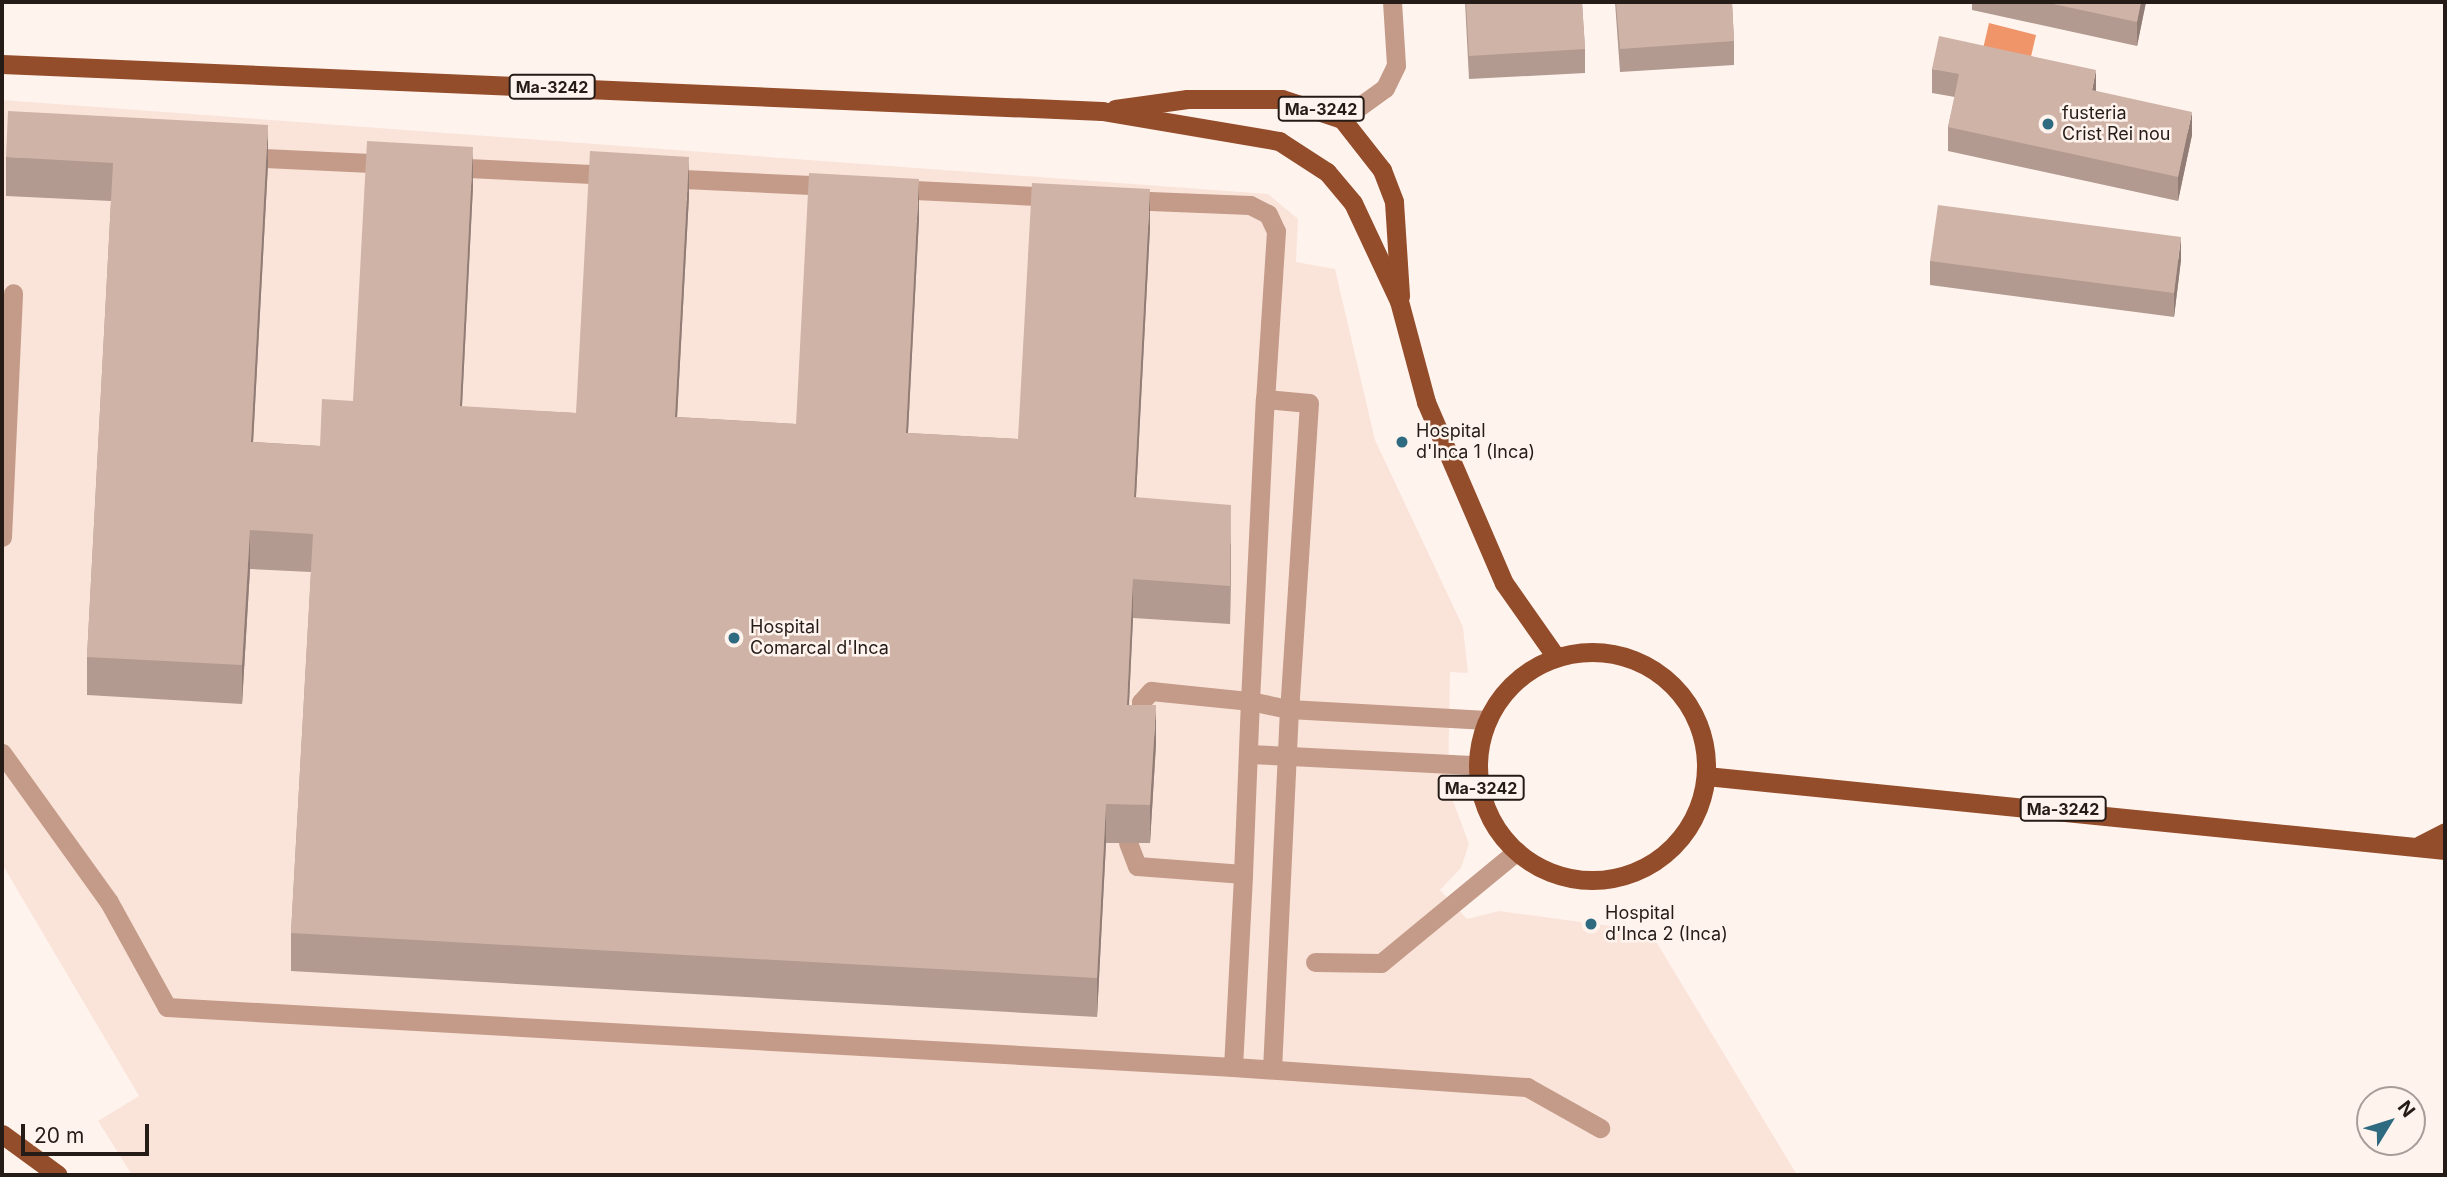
<!DOCTYPE html>
<html>
<head>
<meta charset="utf-8">
<style>
	body { margin:0 }
	#map { position:relative; width:2447px; height:1177px; overflow:hidden; background:#fff3ee; font-family:Inter,sans-serif }
	div>[style] { position:absolute }
	.built>* { inset:0; background:#fae4da }
	.water>* { inset:0; background:#f09569 }
	.service>* { height:19px; margin:-9.5px; padding:0 9.5px; transform-origin:9.5px; border-radius:9.5px; background:#c49b88 }
	.minor>* { height:19px; margin:-9.5px; padding:0 9.5px; transform-origin:9.5px; border-radius:9.5px; background:#c49b88 }
	.primary>* { height:19px; margin:-9.5px; padding:0 9.5px; transform-origin:9.5px; border-radius:9.5px; background:#944d2a }
	.primary>.ring { margin:-9.5px; padding:0; box-sizing:content-box; background:none; border:19px solid #944d2a; border-radius:50% }
	.wall>* { inset:0; background:#b29a90 }
	.shaded-wall>* { inset:0; background:#917d75 }
	.building>* { inset:0; background:#cfb3a7 }
	.dots>* { width:19px; height:19px; translate:-50% -50%; box-sizing:border-box; border:4px solid #fff3ee; border-radius:50% }
	span { translate:-50% -50%; white-space:nowrap; text-align:center; line-height:1.15; -webkit-text-stroke:5px #fff3ee; paint-order:stroke }
	.shield-label span { padding:2px 5px; background:#fff3ee; border:2px solid; border-radius:5px; -webkit-text-stroke-width:0 }
	.shield-label { font-size:16px; color:#261c17; font-weight:700 }
	.poi-label { font-size:18px; color:#261c17 }
	.left { translate:0 -50%; text-align:left }
	.frame { position:absolute; inset:0; border:4px solid #261c17; pointer-events:none }
	.north { position:absolute; left:2356px; top:1086px; width:70px; height:70px; box-sizing:border-box; background:#fff3ee; border:2px solid #a89d98; border-radius:50%; rotate:52deg; font-size:19px; font-weight:700; line-height:28px; text-align:center; color:#261c17 }
	.north::after { content:''; display:block; margin:auto; width:24px; height:32px; background:#2e6b81; clip-path:polygon(50% 0,100% 100%,50% 72%,0 100%) }
	.scale { position:absolute; left:21px; top:1124px; width:128px; height:32px; box-sizing:border-box; border:4px solid #261c17; border-top:0; padding-left:9px; font-size:21px; line-height:24px; white-space:nowrap; color:#261c17; -webkit-text-stroke:5px #fff3ee; paint-order:stroke }
</style>
</head>
<body>
<div id="map">
	<div class="built">
		<div style="clip-path:polygon(2px 100px,1268px 194px,1298px 219px,1296px 262px,1335px 269px,1375px 440px,1463px 627px,1468px 673px,1450px 672px,1448px 787px,1469px 844px,1461px 868px,1440px 890px,1467px 919px,1499px 911px,1640px 930px,1657px 943px,1797px 1175px,132px 1175px,98px 1121px,139px 1096px,2px 864px)"></div>
	</div>
	<div class="water">
		<div style="clip-path:polygon(1989px 23px,2036px 35px,2029px 65px,1982px 53px)"></div>
	</div>
	<div class="service">
		<div style="left:244px;top:157px;width:148px;rotate:2.7deg"></div>
		<div style="left:447px;top:167px;width:165px;rotate:2.8deg"></div>
		<div style="left:663px;top:178px;width:170px;rotate:2.7deg"></div>
		<div style="left:894px;top:189px;width:162px;rotate:2.8deg"></div>
		<div style="left:1125px;top:200px;width:125px;rotate:2.3deg"></div>
		<div style="left:1250px;top:205px;width:20px;rotate:27deg"></div>
		<div style="left:1268px;top:214px;width:19px;rotate:65deg"></div>
		<div style="left:1276px;top:231px;width:168px;rotate:93.7deg"></div>
		<div style="left:2px;top:537px;width:244px;rotate:-87.4deg"></div>
		<div style="left:1141px;top:729px;width:27px;rotate:-90deg"></div>
		<div style="left:1141px;top:702px;width:15px;rotate:-48deg"></div>
		<div style="left:1151px;top:691px;width:100px;rotate:5.8deg"></div>
		<div style="left:1250px;top:701px;width:302px;rotate:-87.2deg"></div>
		<div style="left:1265px;top:399px;width:44px;rotate:5.2deg"></div>
		<div style="left:1309px;top:403px;width:307px;rotate:93.7deg"></div>
		<div style="left:1289px;top:709px;width:198px;rotate:3.2deg"></div>
		<div style="left:2px;top:753px;width:183px;rotate:54.3deg"></div>
		<div style="left:109px;top:902px;width:120px;rotate:61.1deg"></div>
		<div style="left:167px;top:1007px;width:1068px;rotate:3.22deg"></div>
		<div style="left:1233px;top:1067px;width:193px;rotate:-87deg"></div>
		<div style="left:1243px;top:874px;width:106px;rotate:-175.7deg"></div>
		<div style="left:1137px;top:866px;width:25px;rotate:-111deg"></div>
		<div style="left:1249px;top:754px;width:228px;rotate:2.8deg"></div>
		<div style="left:1243px;top:874px;width:173px;rotate:-87.7deg"></div>
		<div style="left:1250px;top:701px;width:40px;rotate:12deg"></div>
		<div style="left:1289px;top:709px;width:359px;rotate:92.7deg"></div>
		<div style="left:1315px;top:962px;width:66px;rotate:0.9deg"></div>
		<div style="left:1381px;top:963px;width:176px;rotate:-39.5deg"></div>
		<div style="left:1233px;top:1067px;width:295px;rotate:3.9deg"></div>
		<div style="left:1527px;top:1087px;width:84px;rotate:29.3deg"></div>
	</div>
	<div class="minor">
		<div style="left:1342px;top:119px;width:53px;rotate:-35.8deg"></div>
		<div style="left:1385px;top:88px;width:25px;rotate:-64deg"></div>
		<div style="left:1396px;top:65px;width:63px;rotate:-93.6deg"></div>
	</div>
	<div class="primary">
		<div style="left:2px;top:64px;width:1101px;rotate:2.45deg"></div>
		<div style="left:1102px;top:111px;width:180px;rotate:9.6deg"></div>
		<div style="left:1279px;top:141px;width:57px;rotate:32.9deg"></div>
		<div style="left:1327px;top:172px;width:40px;rotate:50deg"></div>
		<div style="left:1353px;top:203px;width:108px;rotate:64.9deg"></div>
		<div style="left:1399px;top:301px;width:105px;rotate:75deg"></div>
		<div style="left:1426px;top:402px;width:197px;rotate:66.7deg"></div>
		<div style="left:1504px;top:583px;width:90px;rotate:54.9deg"></div>
		<div style="left:1115px;top:109px;width:73px;rotate:-7.9deg"></div>
		<div style="left:1187px;top:99px;width:95px"></div>
		<div style="left:1282px;top:99px;width:63px;rotate:18.4deg"></div>
		<div style="left:1342px;top:119px;width:65px;rotate:51.9deg"></div>
		<div style="left:1382px;top:170px;width:34px;rotate:69deg"></div>
		<div style="left:1394px;top:202px;width:94px;rotate:86.3deg"></div>
		<div class="ring" style="left:1478px;top:652px;width:209px;height:209px"></div>
		<div style="left:1706px;top:776px;width:743px;rotate:5.72deg"></div>
		<div style="left:2420px;top:845px;width:28px;rotate:-27deg"></div>
		<div style="left:2px;top:1134px;width:69px;rotate:36.2deg"></div>
	</div>
	<div class="wall">
		<div style="clip-path:polygon(1465px 2px,1582px 2px,1585px 49px,1585px 73px,1469px 79px)"></div>
		<div style="clip-path:polygon(1615px 2px,1732px 2px,1734px 41px,1734px 65px,1620px 72px)"></div>
		<div style="clip-path:polygon(1972px 2px,2146px 2px,2137px 46px,1972px 10px)"></div>
		<div style="clip-path:polygon(1932px 69px,2096px 91px,2192px 135px,2178px 201px,1948px 151px,1948px 127px,1955px 97px,1932px 93px)"></div>
		<div style="clip-path:polygon(6px 157px,268px 164px,253px 442px,320px 446px,353px 401px,473px 186px,462px 407px,576px 413px,689px 196px,677px 417px,796px 424px,919px 218px,908px 433px,1018px 439px,1150px 228px,1136px 497px,1231px 544px,1230px 624px,1133px 618px,1129px 705px,1156px 744px,1150px 843px,1106px 843px,1097px 1017px,291px 971px,291px 933px,311px 572px,250px 569px,242px 704px,87px 695px,87px 657px,111px 201px,6px 196px)"></div>
		<div style="clip-path:polygon(2181px 260px,2174px 317px,1930px 285px,1930px 261px)"></div>
	</div>
	<div class="shaded-wall">
		<div style="clip-path:polygon(2141px 2px,2146px 2px,2137px 46px,2137px 22px)"></div>
		<div style="clip-path:polygon(2096px 70px,2096px 94px,2092px 90px)"></div>
		<div style="clip-path:polygon(2192px 112px,2192px 135px,2178px 201px,2178px 177px)"></div>
		<div style="clip-path:polygon(268px 125px,268px 164px,251px 481px,251px 442px)"></div>
		<div style="clip-path:polygon(473px 147px,473px 186px,460px 445px,460px 406px)"></div>
		<div style="clip-path:polygon(689px 157px,689px 196px,675px 456px,675px 417px)"></div>
		<div style="clip-path:polygon(919px 179px,919px 218px,906px 471px,906px 433px)"></div>
		<div style="clip-path:polygon(1150px 189px,1150px 228px,1134px 535px,1134px 497px)"></div>
		<div style="clip-path:polygon(2181px 237px,2181px 260px,2174px 317px,2174px 293px)"></div>
		<div style="clip-path:polygon(1231px 505px,1231px 544px,1230px 624px,1230px 586px)"></div>
		<div style="clip-path:polygon(250px 530px,250px 569px,242px 704px,242px 665px)"></div>
		<div style="clip-path:polygon(1133px 579px,1133px 618px,1127px 744px,1127px 705px)"></div>
		<div style="clip-path:polygon(1156px 705px,1156px 744px,1150px 843px,1150px 805px)"></div>
		<div style="clip-path:polygon(1106px 804px,1106px 843px,1097px 1017px,1097px 978px)"></div>
	</div>
	<div class="building">
		<div style="clip-path:polygon(1466px 2px,1582px 2px,1585px 49px,1469px 56px)"></div>
		<div style="clip-path:polygon(1616px 2px,1732px 2px,1734px 41px,1620px 49px)"></div>
		<div style="clip-path:polygon(2044px 2px,2141px 2px,2137px 22px)"></div>
		<div style="clip-path:polygon(1939px 36px,2096px 70px,2092px 90px,2192px 112px,2178px 177px,1948px 127px,1959px 74px,1932px 69px)"></div>
		<div style="clip-path:polygon(8px 111px,268px 125px,251px 442px,320px 446px,322px 399px,353px 401px,367px 141px,473px 147px,460px 406px,576px 413px,590px 151px,689px 157px,675px 417px,796px 424px,809px 173px,919px 179px,906px 433px,1018px 439px,1032px 183px,1150px 189px,1134px 497px,1231px 505px,1230px 586px,1133px 579px,1127px 705px,1156px 705px,1150px 805px,1106px 804px,1097px 978px,291px 933px,313px 534px,250px 530px,242px 665px,87px 657px,113px 163px,6px 157px)"></div>
		<div style="clip-path:polygon(1938px 205px,2181px 237px,2174px 293px,1930px 261px)"></div>
	</div>
	<div class="dots">
		<div style="left:2048px;top:124px;background:#2e6b81"></div>
		<div style="left:1402px;top:442px;background:#2e6b81"></div>
		<div style="left:734px;top:638px;background:#2e6b81"></div>
		<div style="left:1591px;top:924px;background:#2e6b81"></div>
	</div>
	<div class="shield-label">
		<span style="left:552px;top:87px">Ma-3242</span>
		<span style="left:1321px;top:109px">Ma-3242</span>
		<span style="left:1481px;top:788px">Ma-3242</span>
		<span style="left:2063px;top:809px">Ma-3242</span>
	</div>
	<div class="poi-label">
		<span class="left" style="left:2062px;top:124px">fusteria<br>Crist Rei nou</span>
		<span class="left" style="left:1416px;top:442px">Hospital<br>d'Inca 1 (Inca)</span>
		<span class="left" style="left:750px;top:638px">Hospital<br>Comarcal d'Inca</span>
		<span class="left" style="left:1605px;top:924px">Hospital<br>d'Inca 2 (Inca)</span>
	</div>
	<div class="frame"></div>
	<div class="north">N</div>
	<div class="scale">20 m</div>
</div>
</body>
</html>
